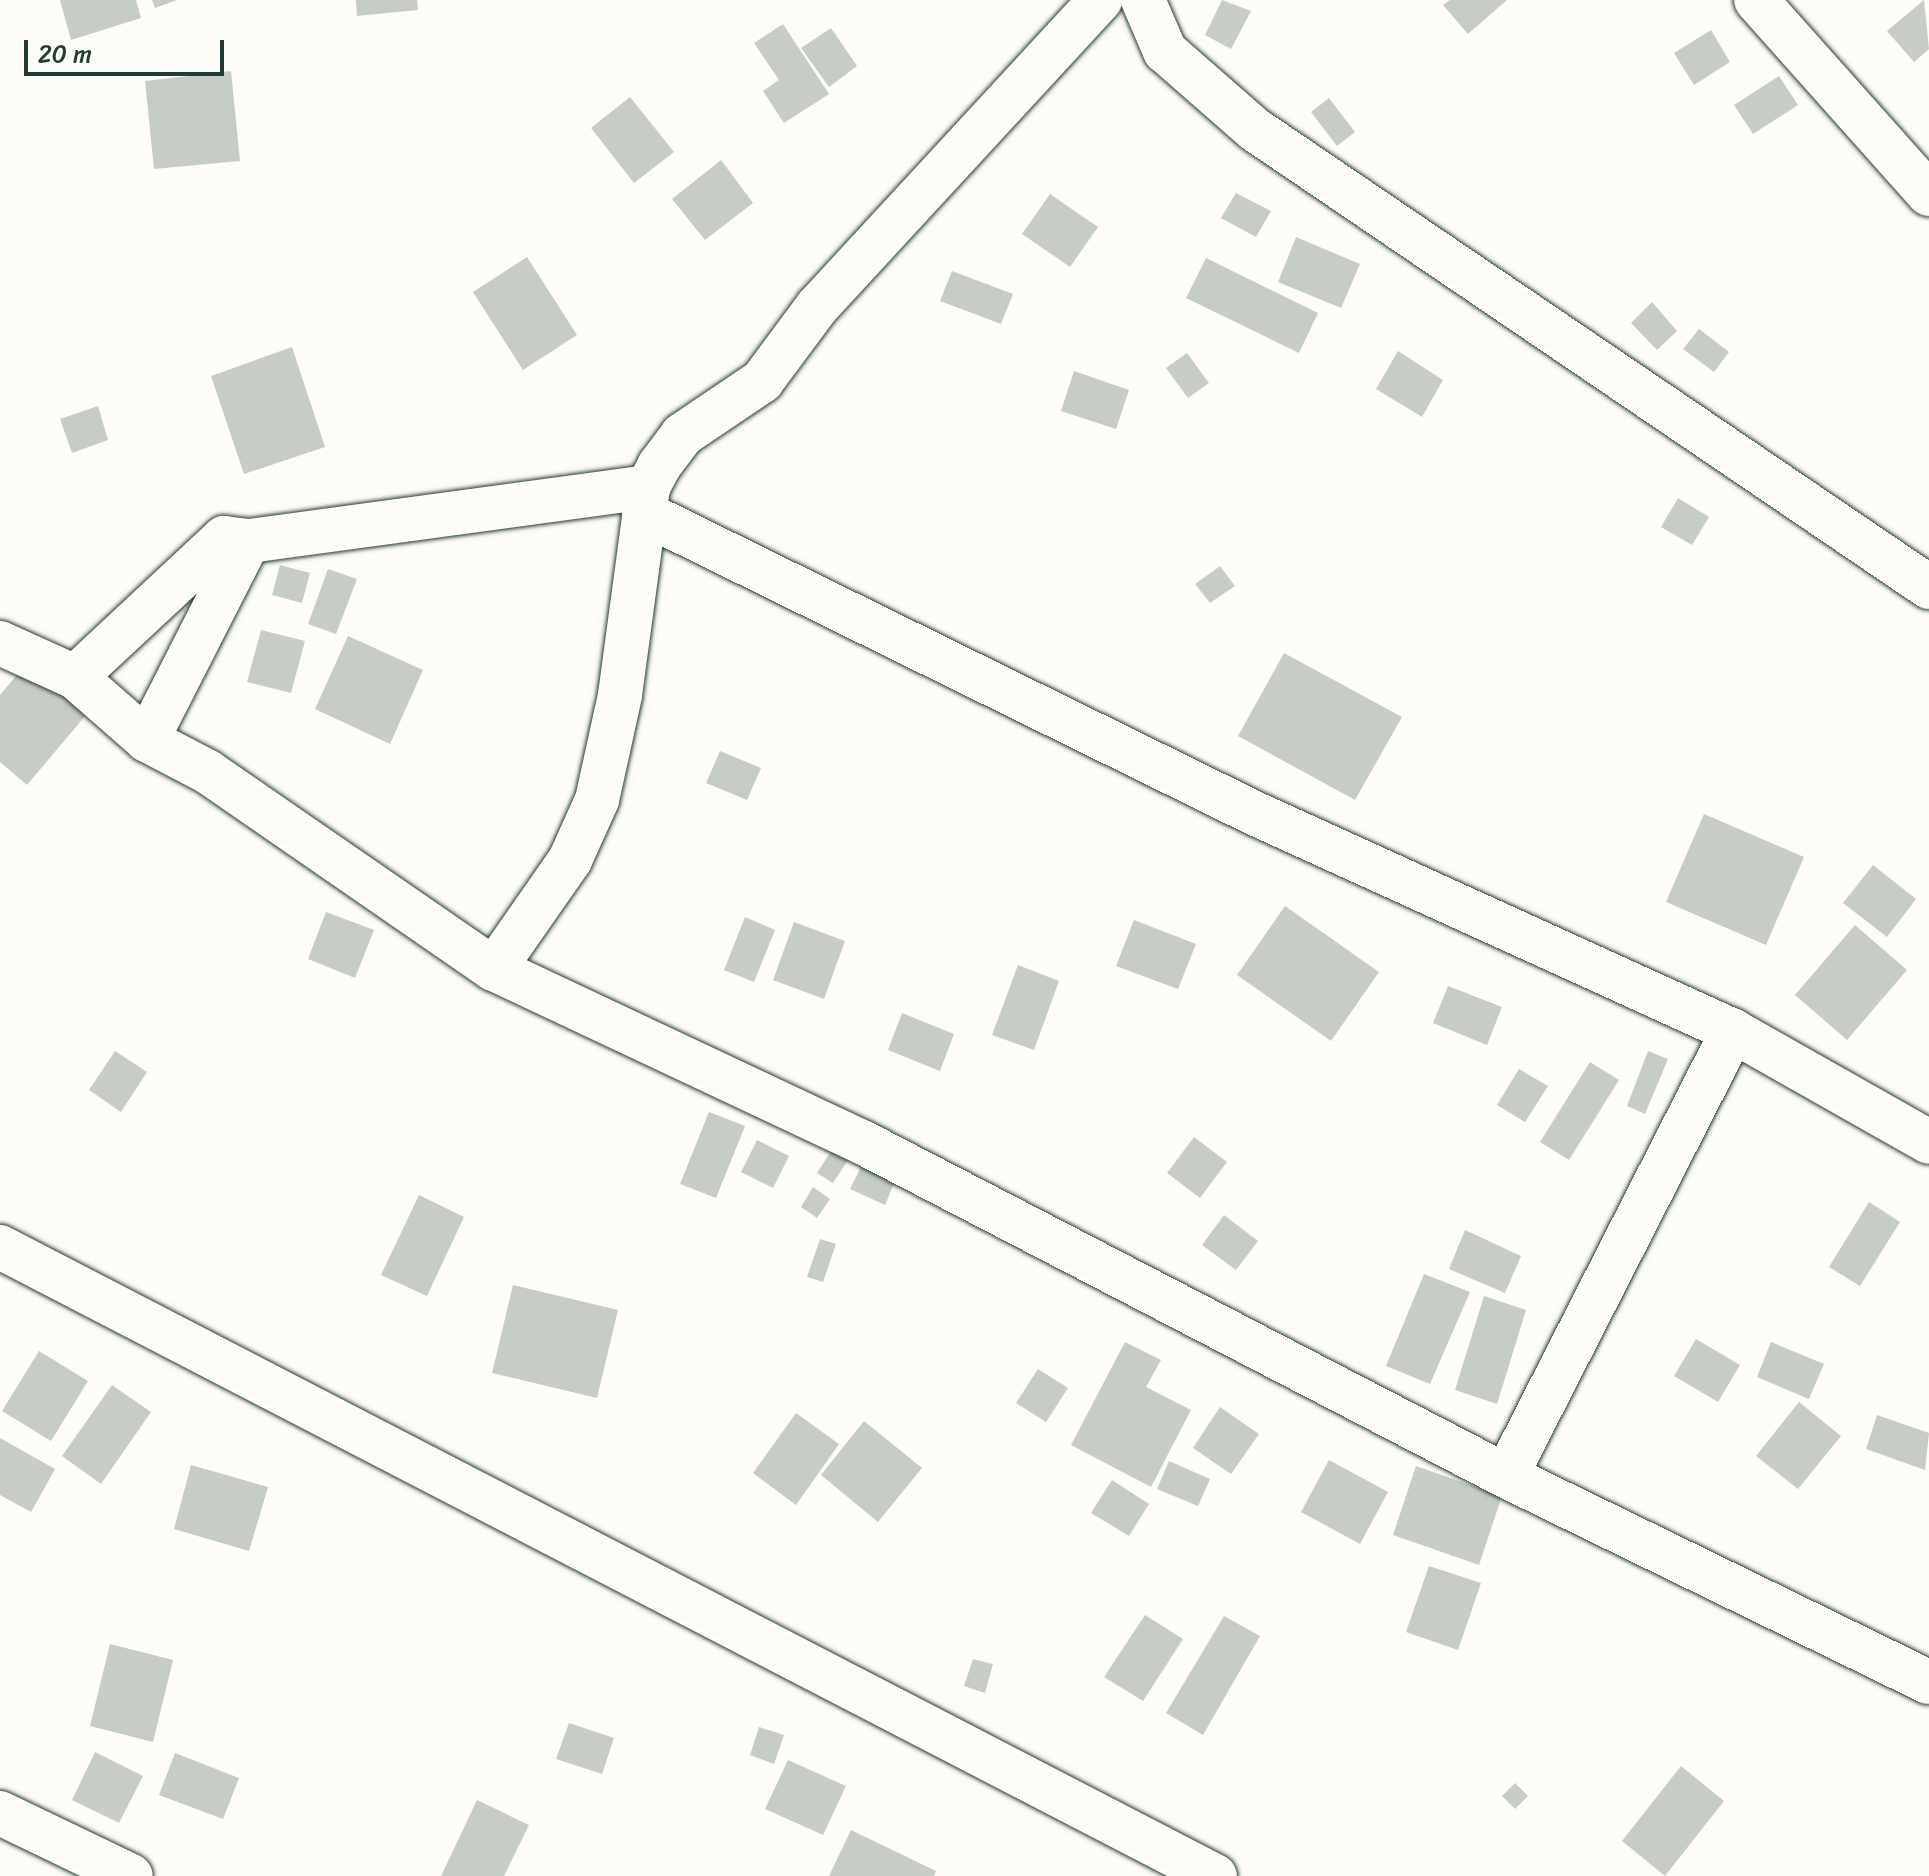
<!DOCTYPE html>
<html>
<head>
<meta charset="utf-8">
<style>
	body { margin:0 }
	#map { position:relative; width:1929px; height:1876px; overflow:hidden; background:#fdfcf7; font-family:Sriracha,sans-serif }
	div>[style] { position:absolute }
	.building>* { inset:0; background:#c6cdc7 }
	.roads { filter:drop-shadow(0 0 2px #1f3d34) drop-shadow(0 0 2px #1f3d34) }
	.minor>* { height:44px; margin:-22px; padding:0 22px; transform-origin:22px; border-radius:22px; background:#fdfcf7 }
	span { translate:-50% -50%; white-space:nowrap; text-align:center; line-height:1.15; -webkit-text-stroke:8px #fdfcf7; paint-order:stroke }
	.scale { position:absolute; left:24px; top:40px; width:200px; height:36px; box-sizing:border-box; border:4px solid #1f3d34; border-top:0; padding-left:10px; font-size:24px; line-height:28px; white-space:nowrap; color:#1f3d34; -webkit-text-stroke:6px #fdfcf7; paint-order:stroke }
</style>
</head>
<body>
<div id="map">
	<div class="building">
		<div style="clip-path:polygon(60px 0,136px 0,141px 18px,71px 40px)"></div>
		<div style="clip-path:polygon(152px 0,177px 0,155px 8px)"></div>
		<div style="clip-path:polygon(356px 0,417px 0,418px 10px,357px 16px)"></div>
		<div style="clip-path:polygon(1222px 0,1251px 11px,1231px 49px,1205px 35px)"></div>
		<div style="clip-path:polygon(1450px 0,1507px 0,1468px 34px,1443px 5px)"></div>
		<div style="clip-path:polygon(1924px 0,1929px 49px,1914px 62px,1887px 31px)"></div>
		<div style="clip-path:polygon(783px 24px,829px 94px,784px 123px,763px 91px,779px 80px,754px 43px)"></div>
		<div style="clip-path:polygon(831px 28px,857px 66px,829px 87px,801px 48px)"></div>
		<div style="clip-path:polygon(1711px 30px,1730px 62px,1694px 85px,1674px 53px)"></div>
		<div style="clip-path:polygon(231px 71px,240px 161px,154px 169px,145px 81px)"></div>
		<div style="clip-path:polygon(1779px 76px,1798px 105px,1753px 134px,1734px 105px)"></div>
		<div style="clip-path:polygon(630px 97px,674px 152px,634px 183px,591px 128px)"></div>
		<div style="clip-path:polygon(1329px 98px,1355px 132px,1337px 146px,1311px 112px)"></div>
		<div style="clip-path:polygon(721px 160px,753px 203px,705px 240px,672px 199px)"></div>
		<div style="clip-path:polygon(1236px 193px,1271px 211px,1256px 237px,1221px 218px)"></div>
		<div style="clip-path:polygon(1050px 194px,1098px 227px,1070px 267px,1022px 234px)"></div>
		<div style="clip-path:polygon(1296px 237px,1360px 264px,1341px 308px,1278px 282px)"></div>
		<div style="clip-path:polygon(527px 257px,577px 335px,523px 370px,473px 292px)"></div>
		<div style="clip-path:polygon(1206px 258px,1318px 313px,1299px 353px,1186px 298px)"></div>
		<div style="clip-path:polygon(952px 271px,1013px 294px,1001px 324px,940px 301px)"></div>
		<div style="clip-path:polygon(1652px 302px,1677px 331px,1657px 350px,1631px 323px)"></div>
		<div style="clip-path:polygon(1699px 329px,1729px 352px,1714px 372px,1683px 349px)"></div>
		<div style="clip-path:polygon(292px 347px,325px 447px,244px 474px,211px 376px)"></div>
		<div style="clip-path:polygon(1398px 351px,1443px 380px,1422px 417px,1376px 389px)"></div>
		<div style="clip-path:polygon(1187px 353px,1209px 383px,1188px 398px,1166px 368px)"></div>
		<div style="clip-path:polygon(1074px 371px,1129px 390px,1116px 429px,1061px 411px)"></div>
		<div style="clip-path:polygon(98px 406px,108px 440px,72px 453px,60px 419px)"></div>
		<div style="clip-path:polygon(1678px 498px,1709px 517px,1692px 545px,1661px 527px)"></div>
		<div style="clip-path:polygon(280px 565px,310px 573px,302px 603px,272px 595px)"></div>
		<div style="clip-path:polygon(1220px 566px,1235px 586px,1210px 603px,1195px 584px)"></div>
		<div style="clip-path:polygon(328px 569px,357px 579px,336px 634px,308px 624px)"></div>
		<div style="clip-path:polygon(261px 630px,305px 641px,291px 693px,247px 682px)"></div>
		<div style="clip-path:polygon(348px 636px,423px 670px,390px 744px,315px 709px)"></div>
		<div style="clip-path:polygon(1284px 653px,1402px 717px,1355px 800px,1238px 736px)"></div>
		<div style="clip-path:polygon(26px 664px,86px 715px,27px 785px,0 762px,0 695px)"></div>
		<div style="clip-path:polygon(720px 751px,761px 768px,747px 800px,706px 783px)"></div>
		<div style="clip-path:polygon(1704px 814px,1804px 857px,1766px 945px,1666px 902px)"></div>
		<div style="clip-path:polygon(1873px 865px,1916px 899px,1887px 937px,1843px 903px)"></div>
		<div style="clip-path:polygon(1285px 906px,1379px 972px,1331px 1041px,1237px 975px)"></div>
		<div style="clip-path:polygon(326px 912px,374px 930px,355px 978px,308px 959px)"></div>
		<div style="clip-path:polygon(745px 917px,775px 930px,754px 982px,724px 970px)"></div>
		<div style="clip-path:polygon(1134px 920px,1196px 944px,1178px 989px,1116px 966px)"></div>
		<div style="clip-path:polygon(794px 922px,845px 941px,824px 999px,773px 980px)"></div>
		<div style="clip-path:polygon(1855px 925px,1907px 970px,1847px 1040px,1795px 995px)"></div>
		<div style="clip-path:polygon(1018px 965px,1059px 981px,1034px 1050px,992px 1035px)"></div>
		<div style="clip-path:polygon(1448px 986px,1502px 1007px,1487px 1045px,1433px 1023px)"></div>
		<div style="clip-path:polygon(902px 1013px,954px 1034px,940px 1071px,888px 1050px)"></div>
		<div style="clip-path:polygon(115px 1051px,147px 1072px,121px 1112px,89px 1090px)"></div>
		<div style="clip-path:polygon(1648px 1051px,1668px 1059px,1645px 1114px,1627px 1106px)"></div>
		<div style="clip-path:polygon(1590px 1062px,1619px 1080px,1569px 1160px,1540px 1142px)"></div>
		<div style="clip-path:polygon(1519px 1069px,1548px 1086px,1525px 1122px,1497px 1105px)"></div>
		<div style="clip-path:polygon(709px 1112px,745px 1126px,716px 1198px,680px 1184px)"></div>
		<div style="clip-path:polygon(1194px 1137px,1227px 1162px,1200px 1198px,1167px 1173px)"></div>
		<div style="clip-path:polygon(839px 1139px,856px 1148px,833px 1183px,817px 1173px)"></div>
		<div style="clip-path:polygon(757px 1140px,789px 1156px,773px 1188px,741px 1172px)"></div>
		<div style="clip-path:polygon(862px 1165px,895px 1181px,885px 1205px,850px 1189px)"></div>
		<div style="clip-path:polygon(813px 1187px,830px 1199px,817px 1218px,801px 1207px)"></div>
		<div style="clip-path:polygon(419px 1195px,464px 1217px,427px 1296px,381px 1275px)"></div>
		<div style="clip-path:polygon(1869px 1202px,1900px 1222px,1860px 1286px,1829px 1267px)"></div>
		<div style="clip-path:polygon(1224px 1215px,1258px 1241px,1236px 1270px,1202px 1245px)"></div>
		<div style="clip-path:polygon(1465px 1230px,1521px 1256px,1505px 1293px,1449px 1269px)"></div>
		<div style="clip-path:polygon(820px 1239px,836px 1244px,823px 1282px,807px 1277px)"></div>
		<div style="clip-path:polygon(1424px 1274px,1470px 1292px,1430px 1384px,1386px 1366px)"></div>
		<div style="clip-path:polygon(513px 1285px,618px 1310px,597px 1398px,492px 1373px)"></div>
		<div style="clip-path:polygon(1484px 1296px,1526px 1310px,1497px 1404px,1455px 1390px)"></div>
		<div style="clip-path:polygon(1696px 1339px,1740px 1365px,1718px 1402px,1674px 1376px)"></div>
		<div style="clip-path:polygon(1125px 1342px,1161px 1360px,1146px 1387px,1191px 1410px,1151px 1487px,1071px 1445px)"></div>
		<div style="clip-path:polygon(1771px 1342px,1824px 1364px,1809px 1399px,1757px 1377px)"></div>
		<div style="clip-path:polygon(39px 1351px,88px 1381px,51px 1441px,2px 1411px)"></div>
		<div style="clip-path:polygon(1038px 1369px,1068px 1388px,1046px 1422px,1016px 1403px)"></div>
		<div style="clip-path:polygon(112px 1385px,151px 1412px,101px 1484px,62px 1456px)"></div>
		<div style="clip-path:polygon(1799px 1402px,1841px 1436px,1798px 1489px,1756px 1456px)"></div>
		<div style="clip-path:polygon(1220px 1407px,1259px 1434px,1231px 1474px,1193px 1448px)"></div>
		<div style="clip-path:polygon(796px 1413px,839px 1444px,796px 1505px,753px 1473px)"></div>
		<div style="clip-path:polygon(1877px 1415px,1929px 1433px,1925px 1470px,1866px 1449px)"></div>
		<div style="clip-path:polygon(864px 1421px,922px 1468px,878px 1522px,821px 1475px)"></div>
		<div style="clip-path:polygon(0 1438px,55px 1469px,31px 1512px,0 1495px)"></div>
		<div style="clip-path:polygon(1329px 1460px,1388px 1492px,1360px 1544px,1301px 1512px)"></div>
		<div style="clip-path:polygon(1169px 1461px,1210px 1479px,1198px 1506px,1157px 1489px)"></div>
		<div style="clip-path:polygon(191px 1465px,268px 1487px,249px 1551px,174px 1529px)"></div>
		<div style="clip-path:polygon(1416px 1466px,1502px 1496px,1479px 1565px,1393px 1535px)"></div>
		<div style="clip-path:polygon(1112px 1480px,1149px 1504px,1129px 1536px,1091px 1513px)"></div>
		<div style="clip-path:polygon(1429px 1566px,1481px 1583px,1458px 1650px,1406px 1632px)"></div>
		<div style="clip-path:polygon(1145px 1615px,1183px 1639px,1143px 1701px,1104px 1677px)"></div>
		<div style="clip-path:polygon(1224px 1616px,1260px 1636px,1203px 1735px,1166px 1713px)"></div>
		<div style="clip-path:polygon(110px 1644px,173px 1660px,153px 1742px,90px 1726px)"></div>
		<div style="clip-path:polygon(973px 1659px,993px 1664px,985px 1693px,964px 1686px)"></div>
		<div style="clip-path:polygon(569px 1723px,614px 1738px,602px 1774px,556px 1759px)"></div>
		<div style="clip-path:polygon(759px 1727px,784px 1735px,774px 1764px,750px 1755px)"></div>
		<div style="clip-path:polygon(95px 1752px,143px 1776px,119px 1823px,72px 1800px)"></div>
		<div style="clip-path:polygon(175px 1753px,239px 1778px,223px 1819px,159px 1795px)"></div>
		<div style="clip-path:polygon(788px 1760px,846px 1786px,823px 1835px,765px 1809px)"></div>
		<div style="clip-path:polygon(1681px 1766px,1724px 1801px,1665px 1876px,1622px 1841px)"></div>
		<div style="clip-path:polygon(1515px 1783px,1528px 1796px,1515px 1809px,1502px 1796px)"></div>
		<div style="clip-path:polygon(477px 1800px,529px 1825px,504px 1876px,441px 1876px)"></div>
		<div style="clip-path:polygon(851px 1830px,936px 1871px,934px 1876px,829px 1876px)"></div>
	</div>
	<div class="roads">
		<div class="minor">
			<div style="left:1143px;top:0;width:56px;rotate:66.7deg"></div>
			<div style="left:1165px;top:51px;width:118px;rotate:41.2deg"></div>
			<div style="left:1254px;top:129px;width:816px;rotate:34.16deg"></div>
			<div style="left:1756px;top:0;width:260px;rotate:48.3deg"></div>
			<div style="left:644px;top:513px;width:680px;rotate:26.19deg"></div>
			<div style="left:1254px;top:813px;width:526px;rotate:24.47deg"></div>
			<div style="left:1733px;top:1031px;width:225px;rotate:29.5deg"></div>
			<div style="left:0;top:643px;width:82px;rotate:24.4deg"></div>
			<div style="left:75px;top:677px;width:96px;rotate:41.2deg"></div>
			<div style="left:147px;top:740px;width:69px;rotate:27.7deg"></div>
			<div style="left:208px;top:772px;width:347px;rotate:34.6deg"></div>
			<div style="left:494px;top:969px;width:407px;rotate:25.2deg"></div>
			<div style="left:862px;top:1142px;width:725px;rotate:27.41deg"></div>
			<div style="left:1506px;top:1476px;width:470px;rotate:26deg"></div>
			<div style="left:75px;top:677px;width:204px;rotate:-43deg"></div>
			<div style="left:224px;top:538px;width:25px;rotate:7deg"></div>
			<div style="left:249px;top:541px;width:403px;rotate:-7.7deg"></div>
			<div style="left:147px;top:740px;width:222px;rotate:-63deg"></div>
			<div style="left:494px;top:969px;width:133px;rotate:-55.1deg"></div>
			<div style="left:570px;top:860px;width:66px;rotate:-65.8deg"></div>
			<div style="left:597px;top:800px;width:107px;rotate:-77.6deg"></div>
			<div style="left:620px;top:695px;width:210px;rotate:-82.3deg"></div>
			<div style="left:648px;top:487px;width:24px;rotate:-62deg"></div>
			<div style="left:659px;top:466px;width:39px;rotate:-53deg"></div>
			<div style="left:682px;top:435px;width:97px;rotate:-34deg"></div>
			<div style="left:762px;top:381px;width:92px;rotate:-53.4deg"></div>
			<div style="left:817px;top:307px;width:418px;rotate:-47.3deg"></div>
			<div style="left:0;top:1247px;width:1368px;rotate:27.37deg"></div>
			<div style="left:1506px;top:1476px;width:500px;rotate:-63deg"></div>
			<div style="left:0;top:1813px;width:145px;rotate:25.7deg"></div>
		</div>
	</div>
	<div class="scale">20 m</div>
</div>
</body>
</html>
